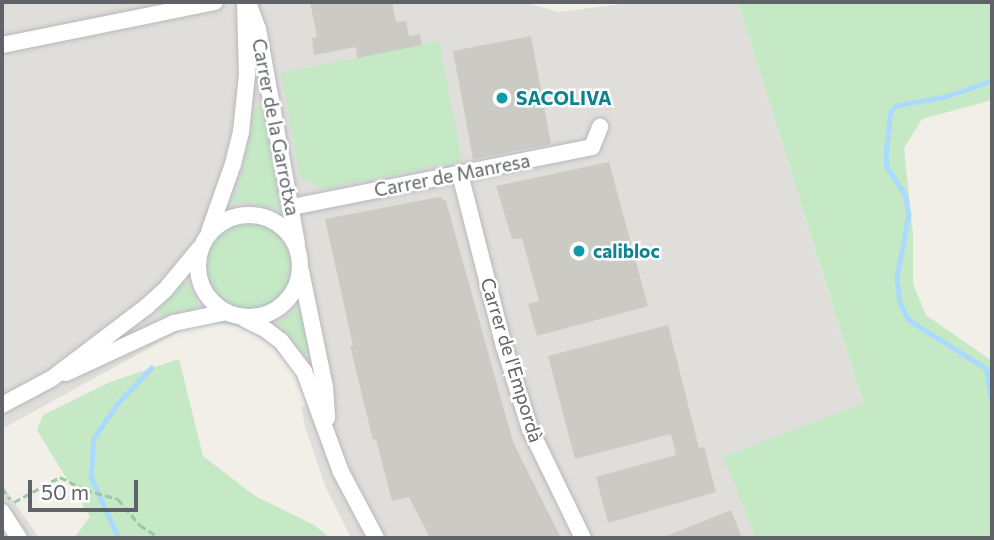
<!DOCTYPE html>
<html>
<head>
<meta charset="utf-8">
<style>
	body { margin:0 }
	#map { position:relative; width:994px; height:540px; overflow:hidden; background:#f1efe8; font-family:Commissioner,sans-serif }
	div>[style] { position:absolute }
	.industrial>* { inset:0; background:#e0deda }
	.green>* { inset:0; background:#c5e8c5 }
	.round { border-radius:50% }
	.stream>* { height:4.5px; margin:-2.25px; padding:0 2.25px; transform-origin:2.25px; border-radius:2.25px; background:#aadaff }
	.building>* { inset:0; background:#cccac5 }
	.path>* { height:2.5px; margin-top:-1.25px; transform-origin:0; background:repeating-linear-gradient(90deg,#9cc7a9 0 7px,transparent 0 10.5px) }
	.roads { filter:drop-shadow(0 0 2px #b5b8bc) drop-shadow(0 0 2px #b5b8bc) }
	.minor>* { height:16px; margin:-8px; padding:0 8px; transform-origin:8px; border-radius:8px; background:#fff }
	.minor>.ring { margin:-8px; padding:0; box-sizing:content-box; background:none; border:16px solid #fff; border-radius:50% }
	.dots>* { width:19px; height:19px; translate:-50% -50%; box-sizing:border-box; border:4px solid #fff; border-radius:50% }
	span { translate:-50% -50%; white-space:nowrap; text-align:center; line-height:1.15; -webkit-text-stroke:5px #fff; paint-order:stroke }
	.culture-label { font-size:19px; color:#0d838f; font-weight:700 }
	.left { translate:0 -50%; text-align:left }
	.street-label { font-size:19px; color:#5f6368 }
	.frame { position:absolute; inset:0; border:4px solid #5f6368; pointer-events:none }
	.scale { position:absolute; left:28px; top:480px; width:110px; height:32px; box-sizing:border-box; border:4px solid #5f6368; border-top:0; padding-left:9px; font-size:21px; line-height:24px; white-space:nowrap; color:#5f6368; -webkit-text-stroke:5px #fff; paint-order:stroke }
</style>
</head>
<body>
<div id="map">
	<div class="industrial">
		<div style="clip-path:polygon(2px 2px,524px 2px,558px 12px,639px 2px,738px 2px,863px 404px,724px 457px,756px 538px,351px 538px,326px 488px,305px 427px,301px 407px,306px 405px,297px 376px,273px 347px,255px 334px,235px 326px,211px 323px,187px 327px,2px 429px)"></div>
		<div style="clip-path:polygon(2px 484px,39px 538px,2px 538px)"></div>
	</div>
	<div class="green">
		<div style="clip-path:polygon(738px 2px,992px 2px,992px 100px,922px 119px,904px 148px,913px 234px,913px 284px,926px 315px,992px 361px,992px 538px,756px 538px,723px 457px,863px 403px)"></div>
		<div style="clip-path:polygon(439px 41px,462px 161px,323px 189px,300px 177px,281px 73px)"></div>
		<div style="clip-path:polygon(256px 106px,265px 111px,281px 211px,252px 203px,232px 203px,244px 166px)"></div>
		<div class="round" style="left:204px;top:220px;width:92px;height:92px"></div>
		<div style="clip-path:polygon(187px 282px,198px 303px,194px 308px,161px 317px,158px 308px,182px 283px)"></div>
		<div style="clip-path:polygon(297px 307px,302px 310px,305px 328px,309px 354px,306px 357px,276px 325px)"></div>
		<div style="clip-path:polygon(179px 359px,203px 456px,255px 496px,314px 525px,330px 538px,74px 538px,90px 517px,37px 430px,43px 415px,110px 382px)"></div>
	</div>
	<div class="stream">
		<div style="left:992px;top:81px;width:50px;rotate:161.2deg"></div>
		<div style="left:945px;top:97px;width:50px;rotate:169.6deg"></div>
		<div style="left:896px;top:106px;width:7px;rotate:135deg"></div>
		<div style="left:891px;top:111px;width:43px;rotate:96.6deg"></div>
		<div style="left:886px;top:154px;width:13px;rotate:86deg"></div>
		<div style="left:887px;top:167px;width:32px;rotate:56deg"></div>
		<div style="left:905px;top:194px;width:20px;rotate:79deg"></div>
		<div style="left:909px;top:214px;width:65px;rotate:100.6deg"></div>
		<div style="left:897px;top:278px;width:25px;rotate:83deg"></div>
		<div style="left:900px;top:303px;width:19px;rotate:62deg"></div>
		<div style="left:909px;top:320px;width:92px;rotate:32.1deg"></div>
		<div style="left:987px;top:369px;width:34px;rotate:82deg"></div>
		<div style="left:118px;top:538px;width:66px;rotate:-114.2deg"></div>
		<div style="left:91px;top:478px;width:39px;rotate:-87deg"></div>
		<div style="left:93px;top:439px;width:42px;rotate:-55.6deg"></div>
		<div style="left:117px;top:404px;width:50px;rotate:-46.6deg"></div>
	</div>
	<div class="building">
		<div style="clip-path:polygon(310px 2px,392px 2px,396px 22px,406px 21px,409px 36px,420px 34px,422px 45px,357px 58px,356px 47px,314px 55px,312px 38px,317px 37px)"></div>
		<div style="clip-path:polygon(531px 36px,551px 144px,473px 159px,453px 51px)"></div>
		<div style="clip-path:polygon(609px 162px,648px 306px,537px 336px,528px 304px,539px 301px,522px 238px,512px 239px,496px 186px)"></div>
		<div style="clip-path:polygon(439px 197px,446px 201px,513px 442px,561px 538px,430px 538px,409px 497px,392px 501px,376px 439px,373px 440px,350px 346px,353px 346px,325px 219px)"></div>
		<div style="clip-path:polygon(668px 325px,699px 448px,704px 447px,716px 492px,608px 523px,596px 477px,676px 455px,671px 434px,575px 459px,548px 356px)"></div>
		<div style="clip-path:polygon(731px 510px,742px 538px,662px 538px)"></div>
	</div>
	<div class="path">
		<div style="left:2px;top:488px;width:14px;rotate:54deg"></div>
		<div style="left:14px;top:502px;width:52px;rotate:-28.5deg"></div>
		<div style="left:60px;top:477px;width:28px;rotate:27deg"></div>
		<div style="left:85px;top:490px;width:34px;rotate:15deg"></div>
		<div style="left:118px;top:499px;width:34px;rotate:50deg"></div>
		<div style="left:140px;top:525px;width:24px;rotate:33deg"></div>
		<div style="left:259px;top:538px;width:8px"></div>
	</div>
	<div class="roads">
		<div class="minor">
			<div style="left:248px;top:2px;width:29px;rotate:70deg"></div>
			<div style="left:258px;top:29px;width:218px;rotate:79.7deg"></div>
			<div style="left:2px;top:45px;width:217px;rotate:-11.4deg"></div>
			<div style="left:460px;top:174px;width:178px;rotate:75.7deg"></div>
			<div style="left:504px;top:346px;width:87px;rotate:72.6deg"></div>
			<div style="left:530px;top:429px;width:121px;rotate:64.1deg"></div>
			<div style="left:292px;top:207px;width:306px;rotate:-11.3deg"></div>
			<div style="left:592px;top:147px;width:22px;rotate:-68deg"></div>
			<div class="ring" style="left:198px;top:215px;width:86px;height:86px"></div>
			<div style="left:209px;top:232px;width:72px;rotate:-70.6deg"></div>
			<div style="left:233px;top:164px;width:33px;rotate:-76deg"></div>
			<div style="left:241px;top:132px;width:57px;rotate:-84deg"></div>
			<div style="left:247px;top:75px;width:71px;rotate:-91.6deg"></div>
			<div style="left:301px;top:271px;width:118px;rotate:78.3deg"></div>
			<div style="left:325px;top:387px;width:31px;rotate:86deg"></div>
			<div style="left:245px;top:319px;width:22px;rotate:27deg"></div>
			<div style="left:265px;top:329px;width:20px;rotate:37deg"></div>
			<div style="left:281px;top:341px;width:38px;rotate:53deg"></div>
			<div style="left:304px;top:371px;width:108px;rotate:69.9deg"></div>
			<div style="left:341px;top:472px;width:75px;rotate:62.1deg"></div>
			<div style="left:66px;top:373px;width:119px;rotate:-24.8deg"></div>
			<div style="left:174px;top:323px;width:53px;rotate:-11.9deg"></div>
			<div style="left:2px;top:405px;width:55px;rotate:-28deg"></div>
			<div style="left:51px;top:379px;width:119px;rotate:-37.2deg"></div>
			<div style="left:146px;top:307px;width:25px;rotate:-42deg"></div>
			<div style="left:165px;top:290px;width:53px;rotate:-50.3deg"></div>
			<div style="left:2px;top:512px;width:31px;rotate:57deg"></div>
		</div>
	</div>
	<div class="dots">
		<div style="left:502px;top:98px;background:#0f9aa8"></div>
		<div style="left:579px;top:251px;background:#0f9aa8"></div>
	</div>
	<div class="culture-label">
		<span class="left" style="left:516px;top:98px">SACOLIVA</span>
		<span class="left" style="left:593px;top:251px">calibloc</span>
	</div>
	<div class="street-label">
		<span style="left:276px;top:127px;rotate:79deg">Carrer de la Garrotxa</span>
		<span style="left:452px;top:175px;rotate:-11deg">Carrer de Manresa</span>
		<span style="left:512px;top:360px;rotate:73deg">Carrer de l'Empordà</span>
	</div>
	<div class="frame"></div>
	<div class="scale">50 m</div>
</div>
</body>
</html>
